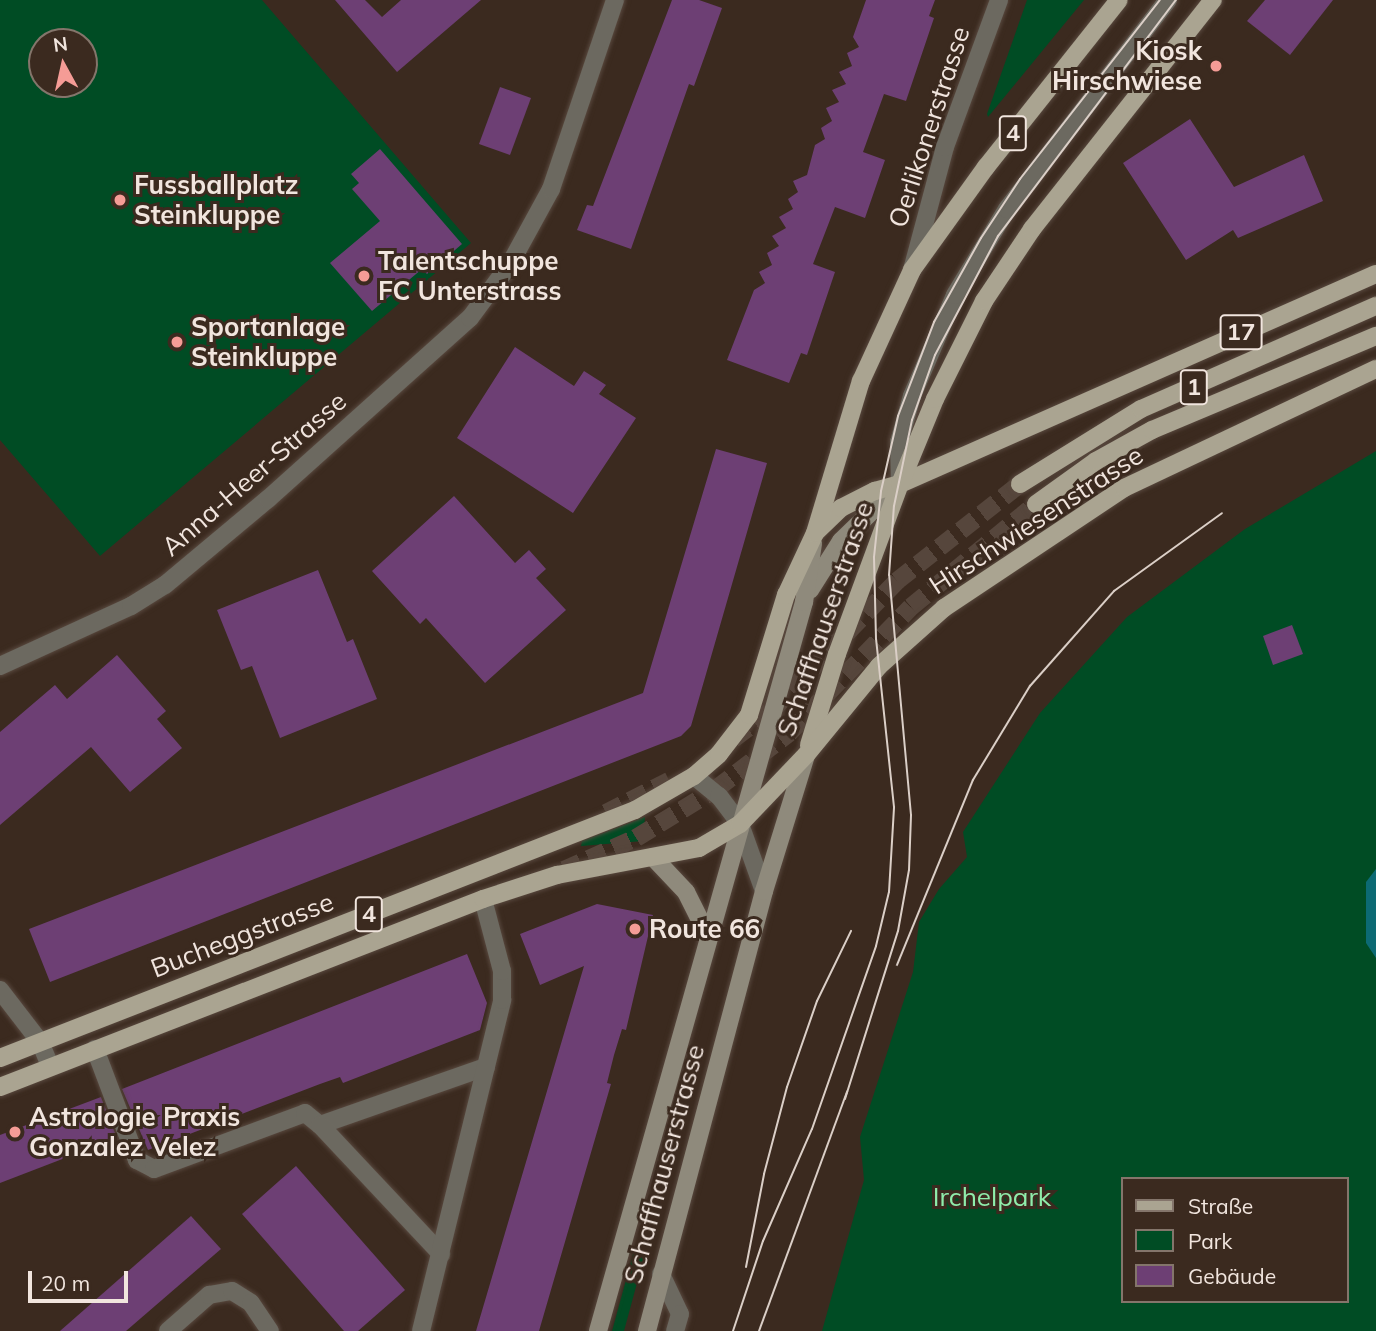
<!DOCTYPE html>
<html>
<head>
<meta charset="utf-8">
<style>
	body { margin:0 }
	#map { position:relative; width:1376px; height:1331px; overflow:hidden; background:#3b2a1f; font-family:Mulish,sans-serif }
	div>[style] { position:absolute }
	.green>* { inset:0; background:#004c24 }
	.water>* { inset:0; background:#0c6a74 }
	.building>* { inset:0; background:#6d3f74 }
	.primary-tunnel>* { height:18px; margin-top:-9px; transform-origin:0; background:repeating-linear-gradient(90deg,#56463c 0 18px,transparent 0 27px) }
	.roads { filter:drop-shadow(0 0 2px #58483e) drop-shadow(0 0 2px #58483e) }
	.lane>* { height:18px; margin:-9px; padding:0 9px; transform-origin:9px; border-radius:9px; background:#6c6960 }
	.street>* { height:18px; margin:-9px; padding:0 9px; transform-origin:9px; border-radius:9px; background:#6c6960 }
	.secondary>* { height:18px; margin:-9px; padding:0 9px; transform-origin:9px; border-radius:9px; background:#8f8a7c }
	.primary>* { height:18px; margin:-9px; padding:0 9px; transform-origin:9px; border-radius:9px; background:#aaa491 }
	.tram>* { height:2px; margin:-1px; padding:0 1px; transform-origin:1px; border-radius:1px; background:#dbcfc7 }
	.dots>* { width:19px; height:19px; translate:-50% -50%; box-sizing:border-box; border:4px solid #3b2a1f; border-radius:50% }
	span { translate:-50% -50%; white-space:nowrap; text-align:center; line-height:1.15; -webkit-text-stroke:6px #3b2a1f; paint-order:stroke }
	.shield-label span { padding:2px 5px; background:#3b2a1f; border:2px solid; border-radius:5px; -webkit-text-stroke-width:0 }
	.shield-label { font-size:24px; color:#f1e5de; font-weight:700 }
	.poi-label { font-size:26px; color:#f1e5de; font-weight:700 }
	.right { translate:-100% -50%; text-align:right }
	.left { translate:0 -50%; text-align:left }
	.street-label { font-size:26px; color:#f1e5de }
	.park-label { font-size:26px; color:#8fedab }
	.legend { position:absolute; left:1121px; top:1177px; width:228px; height:126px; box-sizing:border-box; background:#3b2a1f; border:2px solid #84756b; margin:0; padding:9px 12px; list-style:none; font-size:21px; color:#f1e5de }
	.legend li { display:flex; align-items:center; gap:14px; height:35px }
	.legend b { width:35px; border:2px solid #84756b }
	.north { position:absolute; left:28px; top:28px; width:70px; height:70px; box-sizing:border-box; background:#3b2a1f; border:2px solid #84756b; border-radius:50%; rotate:352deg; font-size:19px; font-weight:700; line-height:28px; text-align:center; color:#f1e5de }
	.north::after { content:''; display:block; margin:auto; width:24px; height:32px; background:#f59c96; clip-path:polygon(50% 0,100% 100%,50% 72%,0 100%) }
	.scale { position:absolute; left:28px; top:1271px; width:100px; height:32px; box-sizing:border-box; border:4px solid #f1e5de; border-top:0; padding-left:9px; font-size:21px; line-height:24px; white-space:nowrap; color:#f1e5de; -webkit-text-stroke:5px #3b2a1f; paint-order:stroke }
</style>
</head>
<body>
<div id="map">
	<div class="green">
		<div style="clip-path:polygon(evenodd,0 0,262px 0,471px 243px,100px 556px,0 440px,0 0,42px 42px,84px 42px,84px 84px,42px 84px,42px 42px)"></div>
		<div style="clip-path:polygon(1027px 0,1084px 0,988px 117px,987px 114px)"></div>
		<div style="clip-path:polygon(evenodd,1376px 451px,1376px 1331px,822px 1331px,864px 1180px,860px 1137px,913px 972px,919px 922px,939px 889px,967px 857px,963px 832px,1040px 713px,1127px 617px,1245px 529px,1376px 451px,1122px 1179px,1346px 1179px,1346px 1301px,1122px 1301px,1122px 1179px)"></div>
		<div style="clip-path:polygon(645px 817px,643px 841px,581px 846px,582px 841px)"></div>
		<div style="clip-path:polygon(635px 1247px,646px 1250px,624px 1331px,612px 1331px)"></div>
	</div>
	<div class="water">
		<div style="clip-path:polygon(1376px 869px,1376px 958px,1366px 943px,1366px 882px)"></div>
	</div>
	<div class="building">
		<div style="clip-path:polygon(335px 0,365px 0,382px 17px,401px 0,481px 0,397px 72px)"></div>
		<div style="clip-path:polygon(672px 0,699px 0,722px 8px,694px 86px,689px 84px,631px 249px,577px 230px,587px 205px,593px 206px)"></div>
		<div style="clip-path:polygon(866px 0,935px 0,929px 16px,934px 18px,906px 101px,884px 94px,863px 152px,885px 160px,865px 218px,835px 207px,813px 264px,835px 272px,807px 355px,801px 353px,789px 383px,727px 360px,754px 290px,765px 283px,759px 272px,772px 265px,767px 253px,779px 246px,772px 236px,786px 228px,779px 217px,793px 209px,788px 199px,798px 192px,793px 181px,807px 175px,815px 145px,825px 139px,821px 128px,832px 121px,826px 108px,839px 102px,832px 90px,846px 84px,839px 72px,852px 66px,847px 53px,859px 47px,853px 37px)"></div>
		<div style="clip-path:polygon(1265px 0,1333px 0,1290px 55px,1247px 21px)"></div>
		<div style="clip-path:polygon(500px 87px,531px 98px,510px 155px,479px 144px)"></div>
		<div style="clip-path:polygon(1190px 119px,1234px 187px,1304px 155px,1323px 201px,1238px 238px,1233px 230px,1186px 260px,1123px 163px)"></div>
		<div style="clip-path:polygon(380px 149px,462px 244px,427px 274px,422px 269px,372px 311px,330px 263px,380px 221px,352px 189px,359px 183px,351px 174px)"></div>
		<div style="clip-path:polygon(515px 347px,574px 386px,584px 371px,606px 385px,599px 394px,636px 418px,573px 513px,457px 438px)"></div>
		<div style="clip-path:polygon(716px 449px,767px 463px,691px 726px,681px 736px,50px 982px,29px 929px,643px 693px)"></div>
		<div style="clip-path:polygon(454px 496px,515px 563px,529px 550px,546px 569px,536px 578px,566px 610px,485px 683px,426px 618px,420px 624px,372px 571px)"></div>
		<div style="clip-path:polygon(318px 570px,347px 642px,353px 639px,377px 699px,280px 738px,252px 666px,241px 670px,217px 610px)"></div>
		<div style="clip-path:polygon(1292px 625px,1303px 654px,1273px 665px,1263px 636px)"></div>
		<div style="clip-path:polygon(117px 655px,166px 711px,157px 719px,182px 748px,130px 792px,91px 747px,0 825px,0 732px,55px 685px,67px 699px)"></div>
		<div style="clip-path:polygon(597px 904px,653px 915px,626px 1030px,622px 1029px,614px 1055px,607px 1083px,611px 1084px,539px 1331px,476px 1331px,584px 966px,540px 985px,520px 934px)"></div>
		<div style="clip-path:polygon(467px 954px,487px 1003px,480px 1030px,343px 1083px,340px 1077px,320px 1084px,148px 1150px,122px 1089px)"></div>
		<div style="clip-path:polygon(101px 1097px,117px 1138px,0 1183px,0 1135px)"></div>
		<div style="clip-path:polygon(296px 1166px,405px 1290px,358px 1331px,344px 1331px,242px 1214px)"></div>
		<div style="clip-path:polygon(191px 1216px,221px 1249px,126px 1331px,60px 1331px)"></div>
	</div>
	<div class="primary-tunnel">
		<div style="left:733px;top:739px;width:49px;rotate:-36.6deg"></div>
		<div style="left:772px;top:710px;width:180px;rotate:-45.9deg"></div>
		<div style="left:897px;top:581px;width:157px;rotate:-38.3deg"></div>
		<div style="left:606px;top:813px;width:71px;rotate:-26.9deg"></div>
		<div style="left:564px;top:870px;width:79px;rotate:-24deg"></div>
		<div style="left:636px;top:838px;width:94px;rotate:-31.5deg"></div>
		<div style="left:716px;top:789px;width:92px;rotate:-37.5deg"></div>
		<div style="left:789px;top:733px;width:175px;rotate:-45.9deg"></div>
		<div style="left:911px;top:607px;width:162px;rotate:-39.5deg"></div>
	</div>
	<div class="roads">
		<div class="lane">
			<div style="left:900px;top:484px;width:42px;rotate:-91.4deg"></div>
			<div style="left:899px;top:442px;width:48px;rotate:-74.2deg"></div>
			<div style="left:912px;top:396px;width:110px;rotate:-66.9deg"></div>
			<div style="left:955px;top:295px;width:100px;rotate:-58.8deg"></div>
			<div style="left:1007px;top:209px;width:264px;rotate:-52.4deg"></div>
			<div style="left:694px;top:776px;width:32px;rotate:39deg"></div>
			<div style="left:719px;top:796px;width:35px;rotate:53deg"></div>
			<div style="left:740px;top:824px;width:71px;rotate:70.3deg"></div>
			<div style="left:95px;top:1049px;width:119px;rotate:69.3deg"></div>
			<div style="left:137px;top:1160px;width:19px;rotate:28deg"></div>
			<div style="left:154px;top:1169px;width:161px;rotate:-20.3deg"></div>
			<div style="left:305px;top:1113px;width:19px;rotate:39deg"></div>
			<div style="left:320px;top:1125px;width:176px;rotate:-19.3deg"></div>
			<div style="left:320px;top:1125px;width:177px;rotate:46.8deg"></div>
			<div style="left:661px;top:1274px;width:44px;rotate:64.6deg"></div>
			<div style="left:680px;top:1314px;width:18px;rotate:106deg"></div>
			<div style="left:421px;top:1331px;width:341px;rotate:-76.2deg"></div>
			<div style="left:502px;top:1000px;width:29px;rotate:-90deg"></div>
			<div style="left:502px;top:971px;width:74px;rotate:-104.8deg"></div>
		</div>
		<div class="street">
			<div style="left:912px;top:270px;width:127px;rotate:-75deg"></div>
			<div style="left:945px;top:147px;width:157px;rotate:-69.8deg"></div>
			<div style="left:0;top:666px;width:144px;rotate:-24.6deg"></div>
			<div style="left:131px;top:606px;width:40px;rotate:-32deg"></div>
			<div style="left:165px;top:585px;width:134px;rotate:-39.9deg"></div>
			<div style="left:268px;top:499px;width:271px;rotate:-41.9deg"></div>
			<div style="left:470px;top:318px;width:67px;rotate:-53.5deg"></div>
			<div style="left:510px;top:264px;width:85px;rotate:-61.3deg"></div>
			<div style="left:551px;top:189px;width:200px;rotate:-71.3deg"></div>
			<div style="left:0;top:990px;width:66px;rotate:52.4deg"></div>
			<div style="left:40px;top:1042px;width:26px;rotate:67deg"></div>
			<div style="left:168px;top:1331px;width:55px;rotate:-41.3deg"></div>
			<div style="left:209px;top:1295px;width:23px;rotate:-10deg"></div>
			<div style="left:232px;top:1291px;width:22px;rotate:32deg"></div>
			<div style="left:251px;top:1303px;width:34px;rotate:56deg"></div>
		</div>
		<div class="secondary">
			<div style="left:810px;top:590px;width:58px;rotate:-57.7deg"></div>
			<div style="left:841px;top:541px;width:82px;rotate:-44deg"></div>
			<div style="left:653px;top:857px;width:48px;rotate:46.7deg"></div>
			<div style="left:686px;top:892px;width:49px;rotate:63.4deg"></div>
			<div style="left:598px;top:1331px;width:758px;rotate:-74.22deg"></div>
			<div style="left:804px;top:602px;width:59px;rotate:-81.2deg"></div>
			<div style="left:647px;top:1331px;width:455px;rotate:-75.1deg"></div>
			<div style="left:764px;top:891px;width:142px;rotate:-72.8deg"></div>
		</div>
		<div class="primary">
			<div style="left:1020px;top:484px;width:142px;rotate:-31.8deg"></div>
			<div style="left:1141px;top:409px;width:257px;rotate:-23.7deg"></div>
			<div style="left:1036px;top:504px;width:74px;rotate:-35.6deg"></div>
			<div style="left:1096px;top:461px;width:64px;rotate:-29deg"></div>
			<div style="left:1152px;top:430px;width:243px;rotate:-22.8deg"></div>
			<div style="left:816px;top:532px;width:35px;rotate:-44deg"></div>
			<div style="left:841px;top:508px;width:38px;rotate:-27deg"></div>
			<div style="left:875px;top:491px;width:26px;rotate:-16deg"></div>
			<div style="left:900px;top:484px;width:520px;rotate:-23.81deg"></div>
			<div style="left:809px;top:745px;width:95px;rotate:-72.9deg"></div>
			<div style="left:837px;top:654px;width:181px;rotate:-69.7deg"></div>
			<div style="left:900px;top:484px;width:92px;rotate:-67.6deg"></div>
			<div style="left:935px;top:399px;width:110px;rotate:-63.4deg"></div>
			<div style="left:984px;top:301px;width:87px;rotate:-56.3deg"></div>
			<div style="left:1032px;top:229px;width:292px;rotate:-51.7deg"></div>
			<div style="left:0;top:1058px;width:682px;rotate:-21.33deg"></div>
			<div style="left:635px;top:810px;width:68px;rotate:-30deg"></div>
			<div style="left:694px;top:776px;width:33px;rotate:-41deg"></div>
			<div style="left:719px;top:754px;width:49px;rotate:-52.4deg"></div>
			<div style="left:749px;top:715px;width:126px;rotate:-72.9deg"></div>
			<div style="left:786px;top:595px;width:68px;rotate:-64.9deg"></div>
			<div style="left:815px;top:533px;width:159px;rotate:-73.2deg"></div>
			<div style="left:861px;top:381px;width:122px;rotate:-65.3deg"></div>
			<div style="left:912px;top:270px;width:127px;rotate:-54.3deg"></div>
			<div style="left:986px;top:167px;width:213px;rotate:-51.5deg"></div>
			<div style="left:0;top:1087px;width:518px;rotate:-21.27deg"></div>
			<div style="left:483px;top:899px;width:78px;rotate:-18deg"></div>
			<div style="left:557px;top:875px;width:145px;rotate:-10.8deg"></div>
			<div style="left:699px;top:848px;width:48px;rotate:-30.3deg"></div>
			<div style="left:740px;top:824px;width:95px;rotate:-46.3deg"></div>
			<div style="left:806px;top:755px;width:115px;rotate:-50.6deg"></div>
			<div style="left:879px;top:666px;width:87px;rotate:-41.7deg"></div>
			<div style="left:944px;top:608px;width:216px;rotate:-33.7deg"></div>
			<div style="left:1124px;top:488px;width:279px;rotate:-25.3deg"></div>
		</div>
	</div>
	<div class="tram">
		<div style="left:897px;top:965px;width:200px;rotate:-67.7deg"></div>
		<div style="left:973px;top:780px;width:110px;rotate:-58.8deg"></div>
		<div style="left:1030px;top:686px;width:127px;rotate:-48.5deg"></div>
		<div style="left:1114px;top:591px;width:133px;rotate:-35.8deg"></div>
		<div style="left:845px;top:1099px;width:176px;rotate:-72.5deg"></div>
		<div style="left:898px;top:931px;width:62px;rotate:-79.8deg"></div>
		<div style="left:909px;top:870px;width:55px;rotate:-87.9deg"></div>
		<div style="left:911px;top:815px;width:241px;rotate:-95.2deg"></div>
		<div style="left:889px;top:575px;width:69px;rotate:-85.9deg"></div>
		<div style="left:894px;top:506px;width:88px;rotate:-78.2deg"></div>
		<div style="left:912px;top:420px;width:69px;rotate:-70.5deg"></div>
		<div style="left:935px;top:355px;width:135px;rotate:-62.1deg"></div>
		<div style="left:998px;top:236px;width:296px;rotate:-53deg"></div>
		<div style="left:746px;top:1267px;width:95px;rotate:-79deg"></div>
		<div style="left:764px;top:1174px;width:90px;rotate:-75.2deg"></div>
		<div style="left:787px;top:1087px;width:91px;rotate:-70.8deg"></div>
		<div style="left:817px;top:1001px;width:78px;rotate:-64.1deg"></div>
		<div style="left:733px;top:1331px;width:95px;rotate:-71.6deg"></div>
		<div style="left:763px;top:1241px;width:122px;rotate:-66.4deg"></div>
		<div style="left:812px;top:1129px;width:194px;rotate:-70.7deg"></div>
		<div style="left:876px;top:946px;width:56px;rotate:-76.5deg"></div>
		<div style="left:889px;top:892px;width:85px;rotate:-86.6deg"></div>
		<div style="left:894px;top:807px;width:169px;rotate:-96.1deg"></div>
		<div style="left:876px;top:639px;width:82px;rotate:-91.4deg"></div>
		<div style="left:874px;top:557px;width:66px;rotate:-83.9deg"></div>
		<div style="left:881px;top:491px;width:77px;rotate:-77.2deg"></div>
		<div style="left:898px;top:416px;width:101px;rotate:-69deg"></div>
		<div style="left:934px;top:322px;width:96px;rotate:-60.8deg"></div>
		<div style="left:981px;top:238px;width:71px;rotate:-56.5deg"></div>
		<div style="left:1020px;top:179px;width:227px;rotate:-52deg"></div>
		<div style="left:759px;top:1331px;width:255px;rotate:-69.8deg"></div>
	</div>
	<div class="dots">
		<div style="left:1216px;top:66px;background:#f59c96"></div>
		<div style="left:120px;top:200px;background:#f59c96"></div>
		<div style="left:364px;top:276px;background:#f59c96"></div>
		<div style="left:177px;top:342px;background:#f59c96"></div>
		<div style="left:635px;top:929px;background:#f59c96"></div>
		<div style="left:15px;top:1132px;background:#f59c96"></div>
	</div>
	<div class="shield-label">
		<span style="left:1013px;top:133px">4</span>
		<span style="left:1241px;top:332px">17</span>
		<span style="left:1194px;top:387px">1</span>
		<span style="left:369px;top:914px">4</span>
	</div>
	<div class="poi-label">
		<span class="right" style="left:1202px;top:66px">Kiosk<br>Hirschwiese</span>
		<span class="left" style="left:134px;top:200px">Fussballplatz<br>Steinkluppe</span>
		<span class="left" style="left:378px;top:276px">Talentschuppe<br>FC Unterstrass</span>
		<span class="left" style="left:191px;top:342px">Sportanlage<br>Steinkluppe</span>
		<span class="left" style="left:649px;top:929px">Route 66</span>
		<span class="left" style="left:29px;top:1132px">Astrologie Praxis<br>Gonzalez Velez</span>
	</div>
	<div class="street-label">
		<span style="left:929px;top:127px;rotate:-72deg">Oerlikonerstrasse</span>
		<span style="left:254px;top:474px;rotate:-41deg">Anna-Heer-Strasse</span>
		<span style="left:1036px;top:520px;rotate:-33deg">Hirschwiesenstrasse</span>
		<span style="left:825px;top:619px;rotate:-71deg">Schaffhauserstrasse</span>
		<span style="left:242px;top:935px;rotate:-21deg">Bucheggstrasse</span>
		<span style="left:664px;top:1164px;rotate:-75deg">Schaffhauserstrasse</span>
	</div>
	<div class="park-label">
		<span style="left:992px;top:1197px">Irchelpark</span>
	</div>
	<ul class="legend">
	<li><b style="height:9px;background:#aaa491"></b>Straße</li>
	<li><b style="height:19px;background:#004c24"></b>Park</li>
	<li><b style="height:19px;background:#6d3f74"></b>Gebäude</li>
	</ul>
	<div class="north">N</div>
	<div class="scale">20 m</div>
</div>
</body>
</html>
